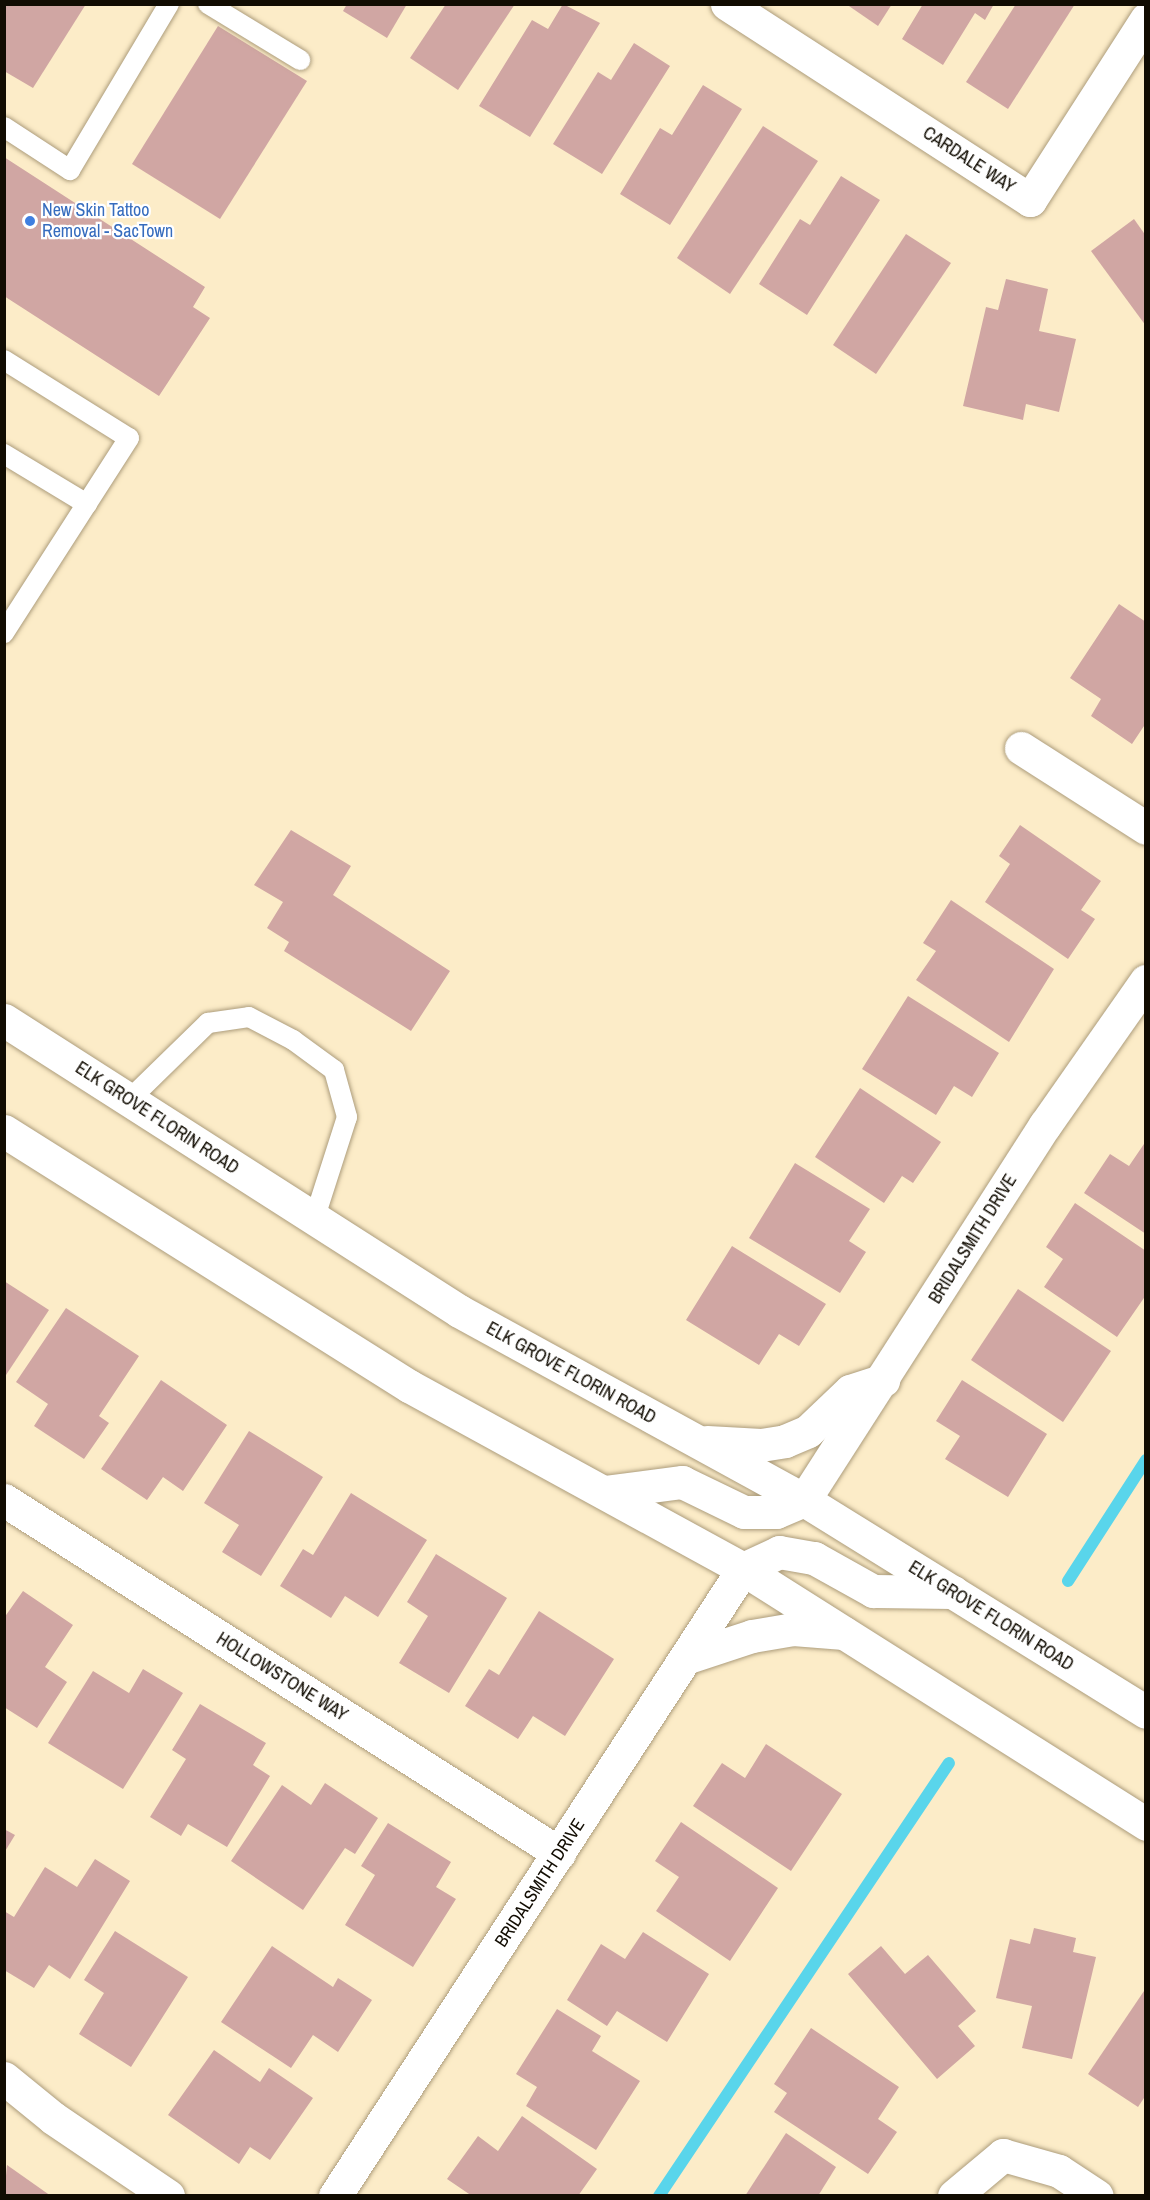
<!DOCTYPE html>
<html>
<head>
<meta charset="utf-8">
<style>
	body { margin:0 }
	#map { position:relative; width:1150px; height:2200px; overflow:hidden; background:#fcecc8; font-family:"Archivo Narrow",sans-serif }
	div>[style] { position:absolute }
	.stream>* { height:12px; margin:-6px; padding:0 6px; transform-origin:6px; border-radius:6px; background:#59d5eb }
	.building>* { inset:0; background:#d0a6a3 }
	.roads { filter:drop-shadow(0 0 2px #ad9d7c) drop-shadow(0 0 2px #ad9d7c) }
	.lane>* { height:20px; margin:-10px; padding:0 10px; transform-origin:10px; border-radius:10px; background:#fff }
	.street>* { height:33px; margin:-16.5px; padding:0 16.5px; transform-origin:16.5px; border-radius:16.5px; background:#fff }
	.primary>* { height:33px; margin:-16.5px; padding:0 16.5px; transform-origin:16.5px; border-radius:16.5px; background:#fff }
	.dots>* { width:16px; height:16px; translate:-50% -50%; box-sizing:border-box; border:3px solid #fff; border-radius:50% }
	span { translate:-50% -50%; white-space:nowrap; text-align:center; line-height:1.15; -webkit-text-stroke:4.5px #fff; paint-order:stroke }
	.street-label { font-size:18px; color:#110c02 }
	.shop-label { font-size:18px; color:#366cbe }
	.left { translate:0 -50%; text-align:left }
	.frame { position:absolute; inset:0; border:6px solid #110c02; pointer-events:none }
</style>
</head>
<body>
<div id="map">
	<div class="stream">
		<div style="left:1068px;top:1581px;width:144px;rotate:-57.2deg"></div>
		<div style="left:659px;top:2196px;width:521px;rotate:-56.19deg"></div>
	</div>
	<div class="building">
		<div style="clip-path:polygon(4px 4px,86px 4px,33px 88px,4px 71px)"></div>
		<div style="clip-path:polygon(347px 4px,407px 4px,387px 38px,343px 11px)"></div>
		<div style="clip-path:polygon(446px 4px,515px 4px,458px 90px,410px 58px)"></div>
		<div style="clip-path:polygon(563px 4px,600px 23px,530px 137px,479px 106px,532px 20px,548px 29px)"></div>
		<div style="clip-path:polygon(846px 4px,892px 4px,878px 26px)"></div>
		<div style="clip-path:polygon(923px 4px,994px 4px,985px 20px,975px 13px,943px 65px,902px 39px)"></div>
		<div style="clip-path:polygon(1016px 4px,1075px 4px,1008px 109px,966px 82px)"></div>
		<div style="clip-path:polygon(218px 26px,307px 81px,220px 219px,132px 164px)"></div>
		<div style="clip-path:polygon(634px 43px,670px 66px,602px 174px,553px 144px,598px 72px,611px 80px)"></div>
		<div style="clip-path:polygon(703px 85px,742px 109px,670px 225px,620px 194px,660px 128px,672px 135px)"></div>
		<div style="clip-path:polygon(763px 126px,818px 161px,730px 294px,677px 258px)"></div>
		<div style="clip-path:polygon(4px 157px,205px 287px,193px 307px,210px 318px,159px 396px,4px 296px)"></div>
		<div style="clip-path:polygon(841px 176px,880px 200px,807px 315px,759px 284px,800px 219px,810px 225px)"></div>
		<div style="clip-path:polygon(1134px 219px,1146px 236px,1146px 326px,1091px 251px)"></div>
		<div style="clip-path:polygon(906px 234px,951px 263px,876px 374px,833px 345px)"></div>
		<div style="clip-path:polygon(1006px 279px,1048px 289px,1039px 331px,1076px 339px,1059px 412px,1026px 404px,1023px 420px,963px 406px,986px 307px,998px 310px)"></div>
		<div style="clip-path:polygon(1119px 604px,1146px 622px,1146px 723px,1132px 744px,1091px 716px,1101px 699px,1070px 678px)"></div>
		<div style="clip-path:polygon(1020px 825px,1101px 881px,1081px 910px,1095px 919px,1068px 959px,985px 902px,1010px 864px,999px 856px)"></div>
		<div style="clip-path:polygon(291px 830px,351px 866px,333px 895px,450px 971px,411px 1031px,284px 951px,289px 942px,267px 928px,283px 902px,254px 885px)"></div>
		<div style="clip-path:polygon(951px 900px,1054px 969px,1009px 1042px,916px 980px,936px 951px,923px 943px)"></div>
		<div style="clip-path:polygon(908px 996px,999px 1053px,972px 1097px,954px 1086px,936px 1115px,862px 1069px)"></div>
		<div style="clip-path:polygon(860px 1088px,941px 1142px,913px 1183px,902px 1176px,884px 1203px,815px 1157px)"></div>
		<div style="clip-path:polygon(1146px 1141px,1146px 1234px,1084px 1193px,1110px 1154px,1129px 1166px)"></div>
		<div style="clip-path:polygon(795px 1163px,870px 1209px,849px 1241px,866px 1252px,840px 1293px,749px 1238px)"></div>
		<div style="clip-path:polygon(1075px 1203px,1146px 1251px,1146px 1295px,1117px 1337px,1044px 1287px,1063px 1259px,1046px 1247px)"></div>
		<div style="clip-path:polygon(732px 1246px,826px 1304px,799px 1346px,779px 1334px,759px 1365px,686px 1320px)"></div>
		<div style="clip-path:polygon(4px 1281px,49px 1310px,6px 1375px,4px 1374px)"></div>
		<div style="clip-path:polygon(1018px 1289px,1111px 1351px,1063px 1422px,971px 1360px)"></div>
		<div style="clip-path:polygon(66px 1308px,139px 1356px,99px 1416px,109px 1423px,84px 1459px,34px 1426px,48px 1404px,16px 1382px)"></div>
		<div style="clip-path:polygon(161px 1380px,227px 1425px,183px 1491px,163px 1477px,147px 1500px,101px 1469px)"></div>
		<div style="clip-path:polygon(962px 1380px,1047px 1434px,1008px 1497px,945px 1459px,960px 1436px,936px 1421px)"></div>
		<div style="clip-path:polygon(249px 1431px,323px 1477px,261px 1576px,222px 1552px,239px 1525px,204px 1503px)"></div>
		<div style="clip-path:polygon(351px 1493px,427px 1540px,378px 1617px,345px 1596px,331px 1618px,280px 1586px,303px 1549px,313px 1555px)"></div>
		<div style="clip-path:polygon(436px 1554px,507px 1598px,449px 1693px,399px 1663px,428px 1616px,407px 1602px)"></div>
		<div style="clip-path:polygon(23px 1591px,73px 1625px,45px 1667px,67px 1682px,37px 1728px,4px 1707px,4px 1618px)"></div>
		<div style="clip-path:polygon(539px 1611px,614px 1659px,565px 1736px,533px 1716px,518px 1739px,465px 1706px,489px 1669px,499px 1675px)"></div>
		<div style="clip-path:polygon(143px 1669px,183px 1693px,123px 1789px,48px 1743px,93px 1671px,129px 1693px)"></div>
		<div style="clip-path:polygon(200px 1704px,266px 1743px,253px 1765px,270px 1776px,227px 1847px,188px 1824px,181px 1836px,150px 1817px,186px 1759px,172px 1750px)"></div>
		<div style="clip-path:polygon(766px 1744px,842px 1794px,791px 1871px,693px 1806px,722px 1763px,745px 1778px)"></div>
		<div style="clip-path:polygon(325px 1783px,378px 1818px,355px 1854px,345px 1848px,303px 1910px,231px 1861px,282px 1785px,311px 1805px)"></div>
		<div style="clip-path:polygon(681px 1822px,778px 1888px,730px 1961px,656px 1911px,679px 1877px,655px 1861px)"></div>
		<div style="clip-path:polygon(388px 1823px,451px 1862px,436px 1887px,456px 1899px,413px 1967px,345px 1925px,375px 1875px,361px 1866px)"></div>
		<div style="clip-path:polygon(4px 1829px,15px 1835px,4px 1853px)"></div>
		<div style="clip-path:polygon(95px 1859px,130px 1881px,70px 1979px,49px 1965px,34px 1988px,4px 1970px,4px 1911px,14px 1917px,45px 1867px,77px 1887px)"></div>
		<div style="clip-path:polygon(1034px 1928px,1076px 1938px,1073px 1952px,1096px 1957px,1072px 2059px,1022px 2048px,1032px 2006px,996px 1998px,1010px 1939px,1030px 1944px)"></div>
		<div style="clip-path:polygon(115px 1931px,188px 1977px,131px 2067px,79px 2034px,104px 1993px,84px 1980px)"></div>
		<div style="clip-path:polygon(643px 1932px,709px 1974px,667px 2042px,617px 2011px,607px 2026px,567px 2000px,601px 1944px,625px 1959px)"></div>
		<div style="clip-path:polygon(272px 1946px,333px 1987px,338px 1978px,372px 2000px,338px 2052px,313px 2035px,291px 2068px,221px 2022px)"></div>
		<div style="clip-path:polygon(881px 1946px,905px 1974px,928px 1955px,976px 2011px,958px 2026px,975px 2046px,937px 2079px,848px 1974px)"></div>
		<div style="clip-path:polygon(1146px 1988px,1146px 2095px,1138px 2107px,1088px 2074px)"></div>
		<div style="clip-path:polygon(557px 2009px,601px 2036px,592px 2051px,640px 2081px,596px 2150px,526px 2106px,537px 2087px,516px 2074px)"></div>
		<div style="clip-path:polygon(811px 2028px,899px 2087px,878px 2119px,897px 2132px,868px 2174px,774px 2112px,787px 2093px,774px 2084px)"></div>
		<div style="clip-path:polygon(214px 2050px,260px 2082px,269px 2068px,313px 2098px,270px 2160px,250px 2147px,239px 2164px,168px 2115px)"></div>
		<div style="clip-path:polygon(522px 2116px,597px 2169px,578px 2196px,472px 2196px,447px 2179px,478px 2136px,498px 2151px)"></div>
		<div style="clip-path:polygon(786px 2133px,836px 2167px,818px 2196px,745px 2196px)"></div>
		<div style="clip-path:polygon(7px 2165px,51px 2196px,4px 2196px)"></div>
	</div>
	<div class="roads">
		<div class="lane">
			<div style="left:208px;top:4px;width:108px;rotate:31.3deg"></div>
			<div style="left:4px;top:127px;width:79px;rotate:33.1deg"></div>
			<div style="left:70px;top:170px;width:193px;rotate:-59.2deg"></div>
			<div style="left:4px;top:360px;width:147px;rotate:32deg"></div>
			<div style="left:129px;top:438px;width:232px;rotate:122.7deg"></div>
			<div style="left:4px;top:454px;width:97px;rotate:31.1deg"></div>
			<div style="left:130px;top:1099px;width:109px;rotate:-44.3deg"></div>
			<div style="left:208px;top:1023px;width:41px;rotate:-8.3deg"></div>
			<div style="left:249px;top:1017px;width:50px;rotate:27.6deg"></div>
			<div style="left:293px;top:1040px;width:51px;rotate:36.2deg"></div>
			<div style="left:334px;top:1070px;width:49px;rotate:74.5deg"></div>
			<div style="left:347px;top:1117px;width:108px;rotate:107.8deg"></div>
		</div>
		<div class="street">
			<div style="left:727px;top:4px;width:361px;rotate:32.9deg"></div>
			<div style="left:1030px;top:200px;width:215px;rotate:-57.3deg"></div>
			<div style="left:1021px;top:748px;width:148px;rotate:32.6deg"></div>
			<div style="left:4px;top:1500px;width:658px;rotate:32.46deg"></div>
			<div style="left:804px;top:1500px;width:446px;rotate:-57.3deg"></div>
			<div style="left:1045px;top:1125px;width:176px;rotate:-55deg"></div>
			<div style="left:4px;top:2078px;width:63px;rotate:39.2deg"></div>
			<div style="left:53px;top:2118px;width:139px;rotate:34.1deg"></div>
			<div style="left:335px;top:2196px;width:748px;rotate:-56.95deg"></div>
			<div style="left:954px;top:2196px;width:64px;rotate:-39.9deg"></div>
			<div style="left:1003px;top:2155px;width:58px;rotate:15.9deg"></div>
			<div style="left:1059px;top:2171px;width:45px;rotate:33.3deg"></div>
		</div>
		<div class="primary">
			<div style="left:4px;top:1020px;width:540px;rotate:32.6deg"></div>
			<div style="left:459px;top:1311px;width:393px;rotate:28.7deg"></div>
			<div style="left:804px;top:1500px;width:402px;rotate:31.8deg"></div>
			<div style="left:4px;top:1131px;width:479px;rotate:32.2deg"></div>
			<div style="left:409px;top:1386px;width:381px;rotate:28.7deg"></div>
			<div style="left:743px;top:1569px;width:477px;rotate:32.3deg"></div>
			<div style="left:707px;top:1442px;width:54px;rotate:3.2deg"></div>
			<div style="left:761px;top:1445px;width:24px;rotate:-9deg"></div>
			<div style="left:785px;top:1441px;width:25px;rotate:-23deg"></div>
			<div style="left:808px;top:1431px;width:58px;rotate:-43.6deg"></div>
			<div style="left:850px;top:1391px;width:35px;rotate:-18deg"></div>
			<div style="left:604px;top:1492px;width:79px;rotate:-7.3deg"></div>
			<div style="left:682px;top:1482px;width:69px;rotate:25.8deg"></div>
			<div style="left:744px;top:1512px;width:32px"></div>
			<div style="left:776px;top:1512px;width:30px;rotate:-23deg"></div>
			<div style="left:743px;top:1569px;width:40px;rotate:-25deg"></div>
			<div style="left:779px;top:1552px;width:36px;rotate:10deg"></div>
			<div style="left:814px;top:1558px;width:68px;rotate:29.2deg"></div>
			<div style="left:873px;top:1591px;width:80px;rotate:0.7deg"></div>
			<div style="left:688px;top:1657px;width:67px;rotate:-18.2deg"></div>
			<div style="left:752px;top:1636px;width:42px;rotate:-9.7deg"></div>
			<div style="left:793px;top:1629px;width:51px;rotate:4.5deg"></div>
		</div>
	</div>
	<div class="dots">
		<div style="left:30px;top:221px;background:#3f7fe0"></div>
	</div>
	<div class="street-label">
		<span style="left:969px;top:160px;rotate:33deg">CARDALE WAY</span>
		<span style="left:157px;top:1118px;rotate:33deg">ELK GROVE FLORIN ROAD</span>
		<span style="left:973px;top:1239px;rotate:-58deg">BRIDALSMITH DRIVE</span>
		<span style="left:571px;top:1373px;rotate:29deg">ELK GROVE FLORIN ROAD</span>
		<span style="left:991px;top:1616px;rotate:32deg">ELK GROVE FLORIN ROAD</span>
		<span style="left:282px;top:1677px;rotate:32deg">HOLLOWSTONE WAY</span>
		<span style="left:540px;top:1883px;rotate:-57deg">BRIDALSMITH DRIVE</span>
	</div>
	<div class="shop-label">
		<span class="left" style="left:42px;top:221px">New Skin Tattoo<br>Removal - SacTown</span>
	</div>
	<div class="frame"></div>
</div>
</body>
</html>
